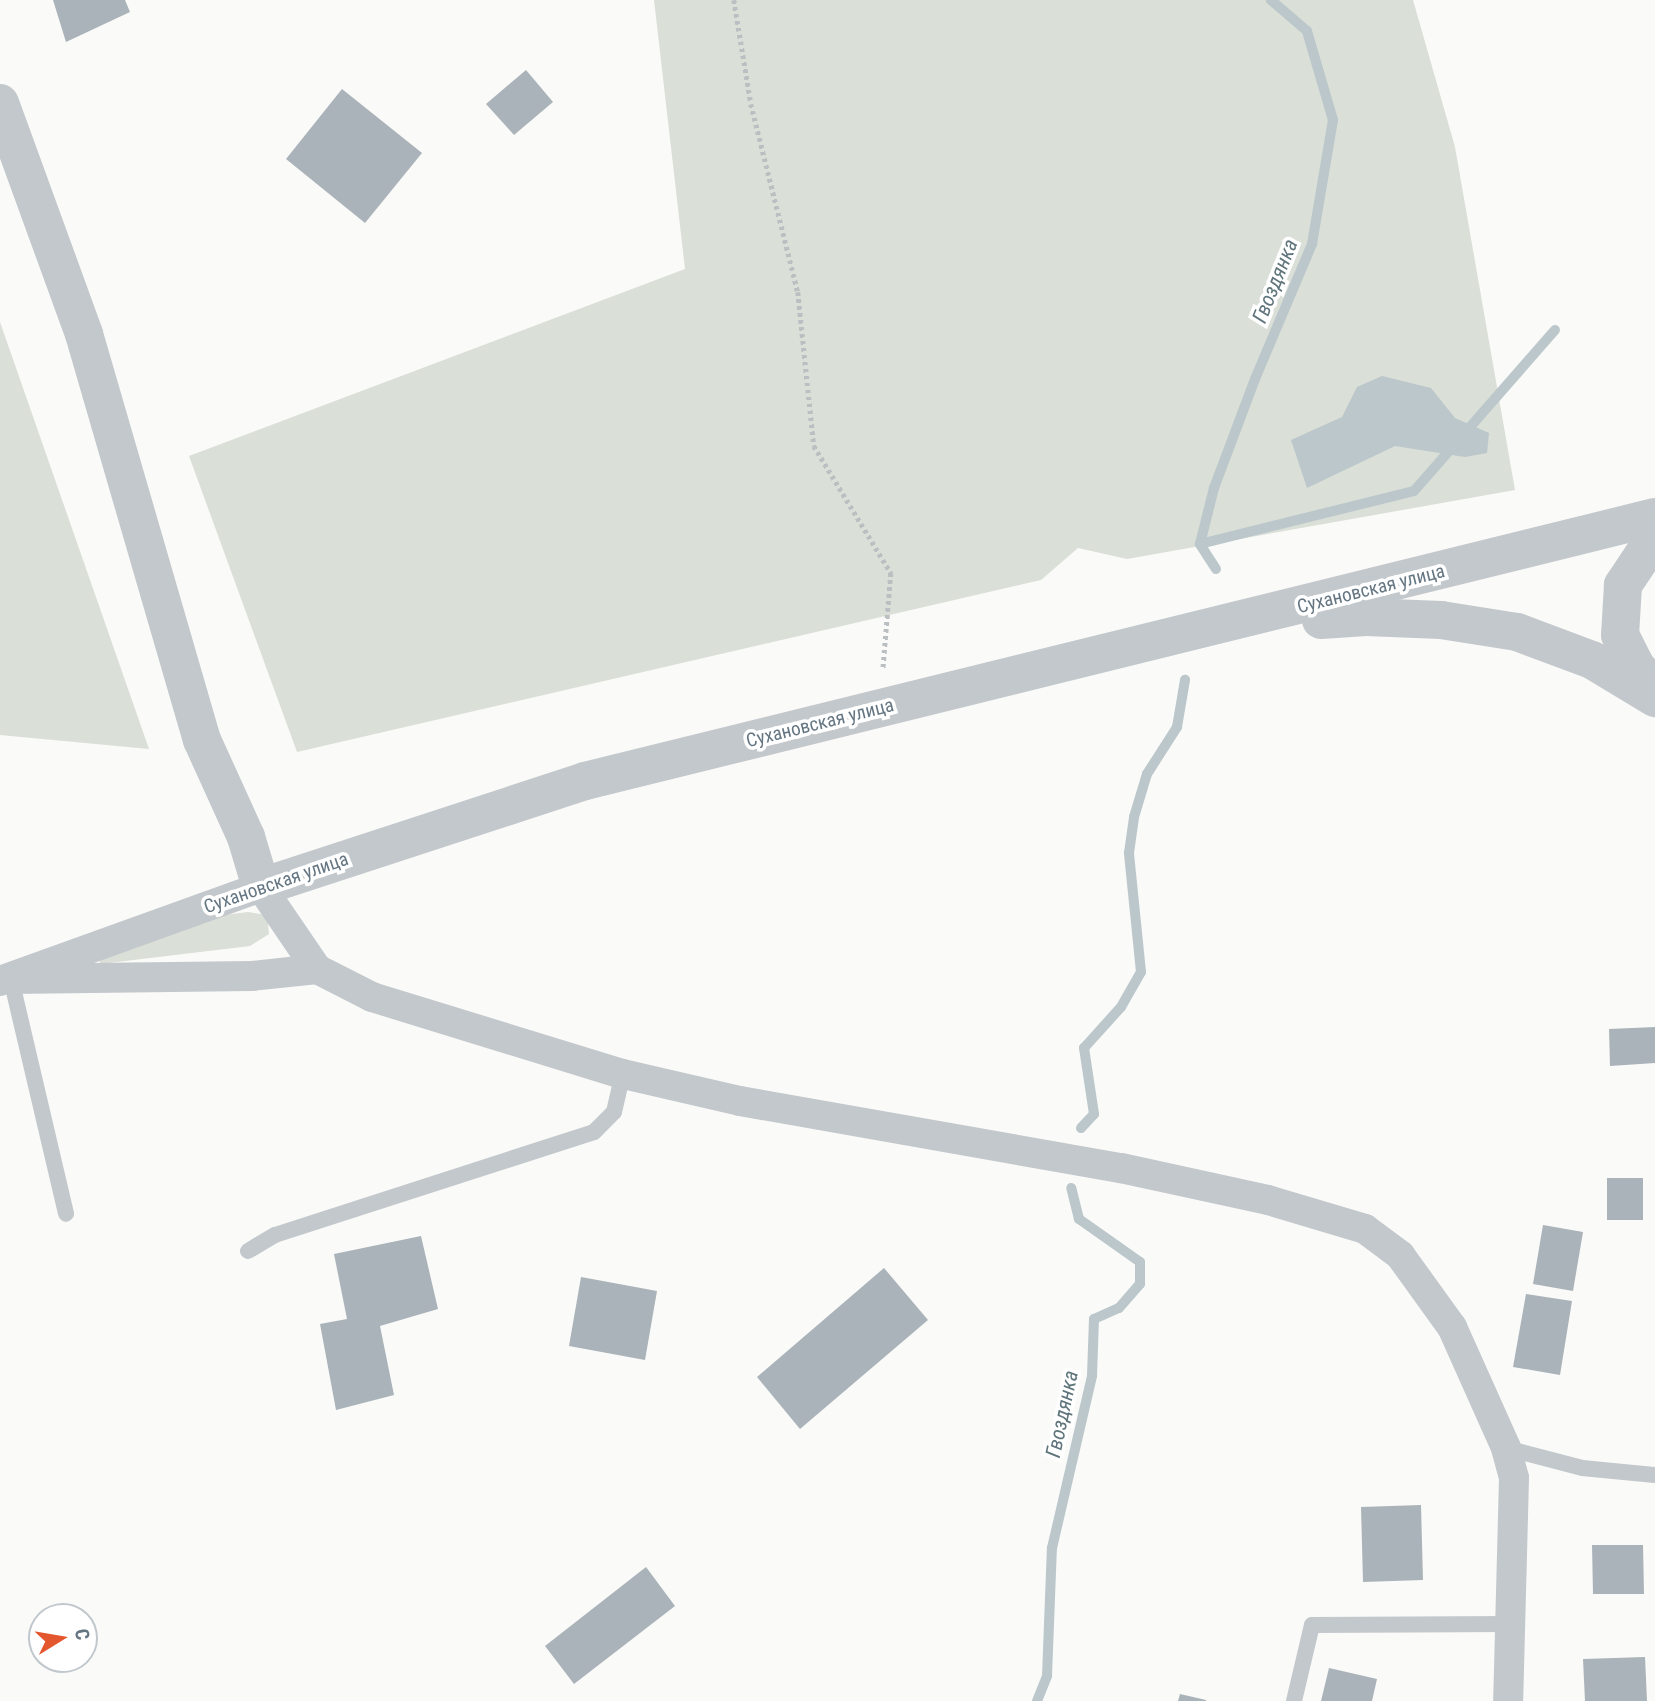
<!DOCTYPE html>
<html>
<head>
<meta charset="utf-8">
<style>
	body { margin:0 }
	#map { position:relative; width:1655px; height:1701px; overflow:hidden; background:#fafaf8; font-family:"Roboto Condensed",sans-serif }
	div>[style] { position:absolute }
	.green>* { inset:0; background:#dadfd7 }
	.water>* { inset:0; background:#bbc7cb }
	.stream>* { height:10px; margin:-5px; padding:0 5px; transform-origin:5px; border-radius:5px; background:#bbc7cb }
	.building>* { inset:0; background:#aab3b9 }
	.path>* { height:4.5px; margin-top:-2.25px; transform-origin:0; background:repeating-linear-gradient(90deg,#bbbfc2 0 3.5px,transparent 0 7px) }
	.service>* { height:16px; margin:-8px; padding:0 8px; transform-origin:8px; border-radius:8px; background:#c3c8cc }
	.minor>* { height:30px; margin:-15px; padding:0 15px; transform-origin:15px; border-radius:15px; background:#c3c8cc }
	.tertiary>* { height:38px; margin:-19px; padding:0 19px; transform-origin:19px; border-radius:19px; background:#c3c8cc }
	span { translate:-50% -50%; white-space:nowrap; text-align:center; line-height:1.15; -webkit-text-stroke:7px #fff; paint-order:stroke }
	.street-label { font-size:19px; color:#657683 }
	.water-label { font-size:21px; color:#60757c; font-style:italic }
	.north { position:absolute; left:28px; top:1603px; width:70px; height:70px; box-sizing:border-box; background:#fff; border:2px solid #c1c8cd; border-radius:50%; rotate:79deg; font-size:19px; font-weight:700; line-height:28px; text-align:center; color:#657683 }
	.north::after { content:''; display:block; margin:auto; width:24px; height:32px; background:#e4572e; clip-path:polygon(50% 0,100% 100%,50% 72%,0 100%) }
</style>
</head>
<body>
<div id="map">
	<div class="green">
		<div style="clip-path:polygon(654px 0,1413px 0,1455px 147px,1515px 490px,1127px 559px,1078px 548px,1041px 580px,297px 752px,189px 456px,685px 269px)"></div>
		<div style="clip-path:polygon(0 322px,149px 749px,0 735px)"></div>
		<div style="clip-path:polygon(248px 912px,267px 915px,269px 934px,250px 946px,100px 964px,99px 957px,224px 915px)"></div>
	</div>
	<div class="water">
		<div style="clip-path:polygon(1382px 376px,1431px 388px,1455px 418px,1489px 433px,1487px 453px,1465px 457px,1395px 446px,1307px 488px,1291px 440px,1342px 417px,1357px 387px)"></div>
	</div>
	<div class="stream">
		<div style="left:1200px;top:544px;width:58px;rotate:-76deg"></div>
		<div style="left:1214px;top:488px;width:116px;rotate:-69.4deg"></div>
		<div style="left:1255px;top:379px;width:147px;rotate:-67.1deg"></div>
		<div style="left:1312px;top:244px;width:126px;rotate:-80.4deg"></div>
		<div style="left:1333px;top:120px;width:93px;rotate:-106.3deg"></div>
		<div style="left:1307px;top:31px;width:48px;rotate:-139.3deg"></div>
		<div style="left:1216px;top:569px;width:30px;rotate:-123deg"></div>
		<div style="left:1200px;top:544px;width:220px;rotate:-13.9deg"></div>
		<div style="left:1414px;top:491px;width:214px;rotate:-48.8deg"></div>
		<div style="left:1081px;top:1128px;width:19px;rotate:-47deg"></div>
		<div style="left:1094px;top:1114px;width:67px;rotate:-98.6deg"></div>
		<div style="left:1084px;top:1048px;width:55px;rotate:-47.9deg"></div>
		<div style="left:1121px;top:1007px;width:40px;rotate:-60.3deg"></div>
		<div style="left:1141px;top:972px;width:120px;rotate:-95.8deg"></div>
		<div style="left:1129px;top:853px;width:36px;rotate:-82deg"></div>
		<div style="left:1134px;top:817px;width:45px;rotate:-73.2deg"></div>
		<div style="left:1147px;top:774px;width:56px;rotate:-57.4deg"></div>
		<div style="left:1177px;top:727px;width:48px;rotate:-80.3deg"></div>
		<div style="left:1037px;top:1701px;width:27px;rotate:-68deg"></div>
		<div style="left:1047px;top:1676px;width:128px;rotate:-87.8deg"></div>
		<div style="left:1052px;top:1548px;width:177px;rotate:-76.9deg"></div>
		<div style="left:1092px;top:1376px;width:57px;rotate:-88deg"></div>
		<div style="left:1094px;top:1319px;width:27px;rotate:-24deg"></div>
		<div style="left:1119px;top:1308px;width:32px;rotate:-49deg"></div>
		<div style="left:1140px;top:1284px;width:22px;rotate:-90deg"></div>
		<div style="left:1140px;top:1262px;width:75px;rotate:-144.8deg"></div>
		<div style="left:1079px;top:1219px;width:32px;rotate:-104deg"></div>
	</div>
	<div class="building">
		<div style="clip-path:polygon(53px 0,125px 0,130px 12px,66px 42px)"></div>
		<div style="clip-path:polygon(526px 70px,553px 102px,514px 135px,486px 104px)"></div>
		<div style="clip-path:polygon(342px 89px,422px 153px,365px 223px,286px 159px)"></div>
		<div style="clip-path:polygon(1655px 1027px,1655px 1063px,1610px 1066px,1609px 1029px)"></div>
		<div style="clip-path:polygon(1607px 1178px,1643px 1178px,1643px 1220px,1607px 1220px)"></div>
		<div style="clip-path:polygon(1543px 1225px,1583px 1232px,1573px 1291px,1533px 1284px)"></div>
		<div style="clip-path:polygon(421px 1236px,438px 1309px,380px 1326px,394px 1395px,336px 1410px,320px 1324px,347px 1319px,334px 1254px)"></div>
		<div style="clip-path:polygon(884px 1268px,928px 1320px,800px 1429px,757px 1377px)"></div>
		<div style="clip-path:polygon(581px 1277px,657px 1291px,645px 1360px,569px 1346px)"></div>
		<div style="clip-path:polygon(1526px 1294px,1572px 1301px,1560px 1375px,1513px 1367px)"></div>
		<div style="clip-path:polygon(1421px 1505px,1423px 1580px,1363px 1582px,1361px 1507px)"></div>
		<div style="clip-path:polygon(1592px 1545px,1643px 1545px,1644px 1594px,1593px 1594px)"></div>
		<div style="clip-path:polygon(646px 1567px,675px 1606px,574px 1684px,545px 1646px)"></div>
		<div style="clip-path:polygon(1645px 1657px,1647px 1701px,1585px 1701px,1583px 1659px)"></div>
		<div style="clip-path:polygon(1329px 1668px,1377px 1679px,1372px 1701px,1321px 1701px)"></div>
		<div style="clip-path:polygon(1180px 1694px,1206px 1700px,1206px 1701px,1178px 1701px)"></div>
	</div>
	<div class="path">
		<div style="left:734px;top:0;width:105px;rotate:80.7deg"></div>
		<div style="left:751px;top:104px;width:194px;rotate:76deg"></div>
		<div style="left:798px;top:292px;width:155px;rotate:84.1deg"></div>
		<div style="left:814px;top:446px;width:149px;rotate:58.8deg"></div>
		<div style="left:891px;top:573px;width:98px;rotate:94.7deg"></div>
	</div>
	<div class="service">
		<div style="left:11px;top:979px;width:241px;rotate:76.8deg"></div>
		<div style="left:248px;top:1251px;width:31px;rotate:-31deg"></div>
		<div style="left:275px;top:1235px;width:335px;rotate:-17.9deg"></div>
		<div style="left:594px;top:1132px;width:28px;rotate:-45deg"></div>
		<div style="left:614px;top:1112px;width:39px;rotate:-77deg"></div>
		<div style="left:1506px;top:1448px;width:79px;rotate:14.7deg"></div>
		<div style="left:1582px;top:1468px;width:73px;rotate:5.5deg"></div>
		<div style="left:1294px;top:1701px;width:78px;rotate:-76.7deg"></div>
		<div style="left:1312px;top:1625px;width:198px;rotate:-0.3deg"></div>
	</div>
	<div class="minor">
		<div style="left:317px;top:969px;width:62px;rotate:27deg"></div>
		<div style="left:372px;top:997px;width:263px;rotate:17.1deg"></div>
		<div style="left:623px;top:1074px;width:120px;rotate:13deg"></div>
		<div style="left:740px;top:1101px;width:387px;rotate:10deg"></div>
		<div style="left:1121px;top:1168px;width:150px;rotate:12.3deg"></div>
		<div style="left:1268px;top:1200px;width:101px;rotate:16.6deg"></div>
		<div style="left:1365px;top:1229px;width:44px;rotate:36.6deg"></div>
		<div style="left:1400px;top:1255px;width:89px;rotate:54.2deg"></div>
		<div style="left:1452px;top:1327px;width:133px;rotate:65.9deg"></div>
		<div style="left:1506px;top:1448px;width:31px;rotate:75deg"></div>
		<div style="left:1514px;top:1478px;width:223px;rotate:91.5deg"></div>
		<div style="left:0;top:981px;width:277px;rotate:-19.8deg"></div>
		<div style="left:261px;top:887px;width:99px;rotate:55.7deg"></div>
		<div style="left:317px;top:969px;width:65px;rotate:173.9deg"></div>
		<div style="left:252px;top:976px;width:241px;rotate:179.3deg"></div>
	</div>
	<div class="tertiary">
		<div style="left:0;top:103px;width:246px;rotate:70deg"></div>
		<div style="left:84px;top:334px;width:423px;rotate:73.8deg"></div>
		<div style="left:202px;top:740px;width:107px;rotate:65.6deg"></div>
		<div style="left:246px;top:837px;width:52px;rotate:73.3deg"></div>
		<div style="left:261px;top:887px;width:341px;rotate:-18.1deg"></div>
		<div style="left:585px;top:781px;width:1102px;rotate:-13.86deg"></div>
		<div style="left:1655px;top:537px;width:58px;rotate:123.7deg"></div>
		<div style="left:1623px;top:585px;width:50px;rotate:93.4deg"></div>
		<div style="left:1620px;top:635px;width:36px;rotate:63deg"></div>
		<div style="left:1636px;top:667px;width:27px;rotate:45deg"></div>
		<div style="left:1321px;top:620px;width:45px;rotate:-3.8deg"></div>
		<div style="left:1366px;top:617px;width:75px;rotate:2.3deg"></div>
		<div style="left:1441px;top:620px;width:77px;rotate:9deg"></div>
		<div style="left:1517px;top:632px;width:80px;rotate:20.5deg"></div>
		<div style="left:1592px;top:660px;width:74px;rotate:31.1deg"></div>
	</div>
	<div class="street-label">
		<span style="left:1371px;top:589px;rotate:-14deg">Сухановская улица</span>
		<span style="left:820px;top:723px;rotate:-14deg">Сухановская улица</span>
		<span style="left:276px;top:883px;rotate:-19deg">Сухановская улица</span>
	</div>
	<div class="water-label">
		<span style="left:1275px;top:281px;rotate:-68deg">Гвоздянка</span>
		<span style="left:1062px;top:1414px;rotate:-78deg">Гвоздянка</span>
	</div>
	<div class="north">С</div>
</div>
</body>
</html>
